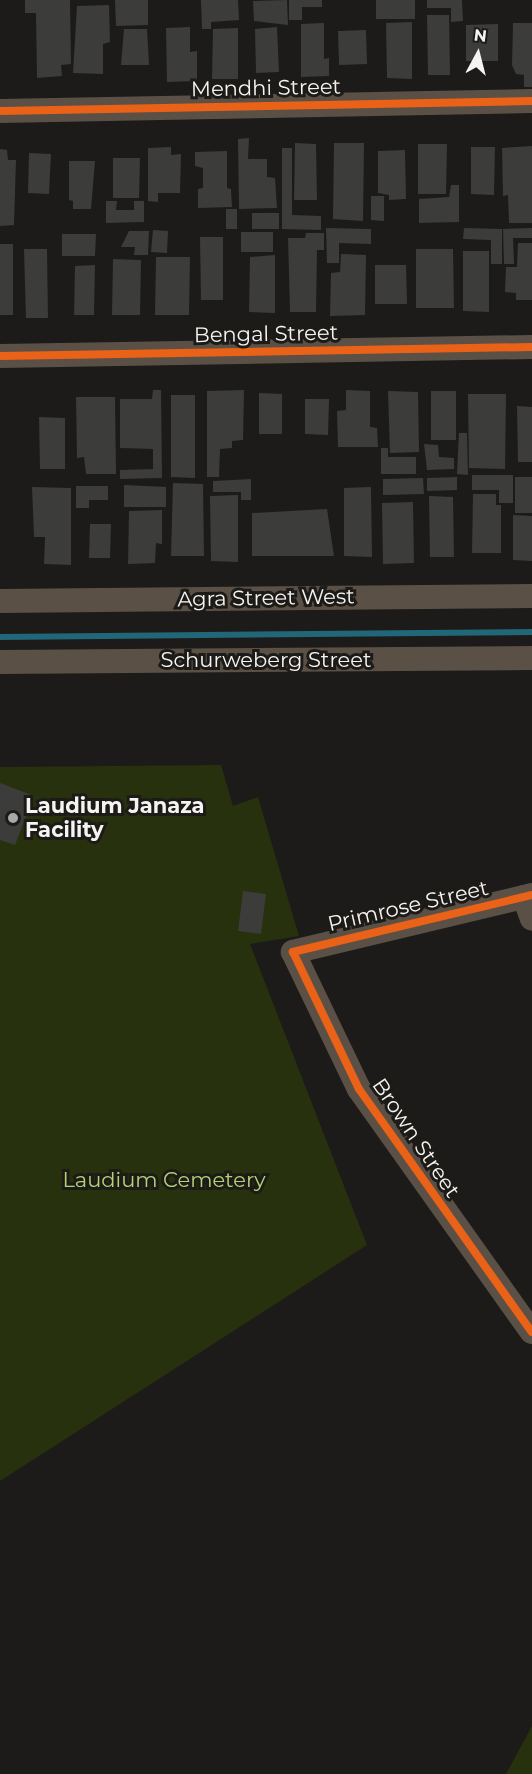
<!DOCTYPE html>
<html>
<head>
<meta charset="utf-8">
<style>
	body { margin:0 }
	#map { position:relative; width:532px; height:1774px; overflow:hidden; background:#1c1b19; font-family:Montserrat,sans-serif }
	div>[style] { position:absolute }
	.green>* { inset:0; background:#27310d }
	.stream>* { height:6px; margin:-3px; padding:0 3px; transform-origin:3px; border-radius:3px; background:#216779 }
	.building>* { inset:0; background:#3c3c3a }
	.minor>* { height:24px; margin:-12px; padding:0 12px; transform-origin:12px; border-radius:12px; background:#5a5046 }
	.cycleway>* { height:8px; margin:-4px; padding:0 4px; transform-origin:4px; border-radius:4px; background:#ea6118 }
	.dots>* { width:16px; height:16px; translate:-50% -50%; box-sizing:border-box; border:3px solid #1d1b18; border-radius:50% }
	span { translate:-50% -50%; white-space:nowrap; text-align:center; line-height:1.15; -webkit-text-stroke:6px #1d1b18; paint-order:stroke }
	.street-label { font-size:21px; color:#f6f4f2 }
	.poi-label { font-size:21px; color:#f6f4f2; font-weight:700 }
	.left { translate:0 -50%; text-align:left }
	.park-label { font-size:21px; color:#b3d271 }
	.north { position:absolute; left:448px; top:24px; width:60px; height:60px; -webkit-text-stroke:4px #1d1b18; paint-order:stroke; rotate:7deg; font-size:16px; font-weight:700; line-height:24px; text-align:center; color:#f6f4f2 }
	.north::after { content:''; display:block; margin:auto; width:21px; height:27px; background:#f6f4f2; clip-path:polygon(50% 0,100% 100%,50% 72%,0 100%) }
</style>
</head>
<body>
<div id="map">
	<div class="green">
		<div style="clip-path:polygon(221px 765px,233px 806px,258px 797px,299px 936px,250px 944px,367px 1245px,0 1481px,0 767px)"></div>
		<div style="clip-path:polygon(532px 1726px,532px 1774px,506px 1774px)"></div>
	</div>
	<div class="stream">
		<div style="left:0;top:637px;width:532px;rotate:-0.54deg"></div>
	</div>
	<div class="building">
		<div style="clip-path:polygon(25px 0,70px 0,71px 64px,61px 65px,62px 76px,37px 78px,36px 13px,25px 13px)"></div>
		<div style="clip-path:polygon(115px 0,148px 0,148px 25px,116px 26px)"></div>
		<div style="clip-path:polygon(201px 0,238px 0,239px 20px,211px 22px,211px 29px,202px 29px)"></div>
		<div style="clip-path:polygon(287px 0,288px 25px,254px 21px,253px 1px)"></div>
		<div style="clip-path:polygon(289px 0,322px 0,322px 7px,302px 7px,302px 20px,289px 20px)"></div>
		<div style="clip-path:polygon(376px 0,415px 0,415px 19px,376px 19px)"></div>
		<div style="clip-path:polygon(427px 0,462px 0,463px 21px,451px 22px,451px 8px,427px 8px)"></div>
		<div style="clip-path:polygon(109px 5px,110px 42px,103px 44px,103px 74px,73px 73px,77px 6px)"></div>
		<div style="clip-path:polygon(427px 15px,449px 15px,450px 75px,428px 75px)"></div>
		<div style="clip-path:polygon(412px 22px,412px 79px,387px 78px,386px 23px)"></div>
		<div style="clip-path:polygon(324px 23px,324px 59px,329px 58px,329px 76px,301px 77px,301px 24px)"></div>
		<div style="clip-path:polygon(513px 23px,532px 23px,532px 87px,524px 87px,524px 75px,516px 74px,512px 65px)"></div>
		<div style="clip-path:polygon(498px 24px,498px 61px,466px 61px,466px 25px)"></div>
		<div style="clip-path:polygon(190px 27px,190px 52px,197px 51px,197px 81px,167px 82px,166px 28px)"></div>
		<div style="clip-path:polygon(277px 27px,279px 72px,256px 73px,255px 29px)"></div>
		<div style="clip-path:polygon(238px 28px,238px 79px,212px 79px,213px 29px)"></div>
		<div style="clip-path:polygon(124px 29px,147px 29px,149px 65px,121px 65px)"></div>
		<div style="clip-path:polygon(366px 30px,367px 64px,339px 65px,338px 31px)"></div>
		<div style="clip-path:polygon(249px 138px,248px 159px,267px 159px,267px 177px,275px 178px,277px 208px,239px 209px,238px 139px)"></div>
		<div style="clip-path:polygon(295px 143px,316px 144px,317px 200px,294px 200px)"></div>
		<div style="clip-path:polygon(334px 143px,364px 143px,363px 221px,333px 219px)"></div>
		<div style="clip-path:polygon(418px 144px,447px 144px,446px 194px,418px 194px)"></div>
		<div style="clip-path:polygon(532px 146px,532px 223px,509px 223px,508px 195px,503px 196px,502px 148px)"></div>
		<div style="clip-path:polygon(171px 147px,171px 155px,181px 154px,180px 193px,158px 193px,158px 202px,148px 201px,148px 148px)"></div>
		<div style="clip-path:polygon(471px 147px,495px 147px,494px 195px,471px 194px)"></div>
		<div style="clip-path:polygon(282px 148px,292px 148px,292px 215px,321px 216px,321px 230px,282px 229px)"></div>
		<div style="clip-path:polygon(0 149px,7px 150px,8px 160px,16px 160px,14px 225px,0 226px)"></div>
		<div style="clip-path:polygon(405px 150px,406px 199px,389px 200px,389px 195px,378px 193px,378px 151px)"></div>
		<div style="clip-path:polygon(227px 151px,227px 188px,231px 189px,232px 207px,198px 208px,198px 189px,203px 188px,203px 168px,195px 166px,195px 152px)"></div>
		<div style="clip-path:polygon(29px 153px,51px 154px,49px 194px,28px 193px)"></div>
		<div style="clip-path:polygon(113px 158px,140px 158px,139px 198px,113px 198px)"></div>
		<div style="clip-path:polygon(69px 161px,95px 161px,91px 209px,73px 209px,73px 201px,69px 200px)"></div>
		<div style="clip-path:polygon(451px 185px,459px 185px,459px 222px,419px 223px,419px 199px,449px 197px)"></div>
		<div style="clip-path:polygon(371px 196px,384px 196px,384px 221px,371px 220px)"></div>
		<div style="clip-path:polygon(106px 201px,117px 201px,116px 210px,134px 210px,134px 201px,144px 201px,144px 222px,106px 223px)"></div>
		<div style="clip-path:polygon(226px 209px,237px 209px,237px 229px,226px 229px)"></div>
		<div style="clip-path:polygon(252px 213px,279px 213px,279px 229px,252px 229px)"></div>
		<div style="clip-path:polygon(326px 228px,371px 229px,371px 244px,339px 243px,339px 263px,327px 263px)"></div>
		<div style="clip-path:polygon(464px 228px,502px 229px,502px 264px,491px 264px,491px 240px,463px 239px)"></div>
		<div style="clip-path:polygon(532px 228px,532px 238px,513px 238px,514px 264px,504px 264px,503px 229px)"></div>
		<div style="clip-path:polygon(153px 230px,168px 231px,167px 253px,151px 252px)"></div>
		<div style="clip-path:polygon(129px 231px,149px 231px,148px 255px,134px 255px,135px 247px,121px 247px)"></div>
		<div style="clip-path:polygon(241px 232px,273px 232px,273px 252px,241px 252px)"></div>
		<div style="clip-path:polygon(306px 233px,324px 233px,324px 250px,317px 250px,316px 312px,290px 312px,288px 238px,305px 238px)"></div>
		<div style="clip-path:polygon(62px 234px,96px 234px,95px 256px,62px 256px)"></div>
		<div style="clip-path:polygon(200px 237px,223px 237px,223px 300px,201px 300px)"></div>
		<div style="clip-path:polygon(518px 243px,532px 243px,532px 300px,516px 300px,516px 293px,505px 292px,506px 267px,517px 267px)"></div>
		<div style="clip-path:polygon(0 244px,13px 244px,13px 315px,0 315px)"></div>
		<div style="clip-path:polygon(24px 249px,47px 249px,48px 318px,26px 318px)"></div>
		<div style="clip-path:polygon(416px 249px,453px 249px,454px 308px,416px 308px)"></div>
		<div style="clip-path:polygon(463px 251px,489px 251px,489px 312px,463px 311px)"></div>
		<div style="clip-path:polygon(341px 254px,366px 255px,365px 315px,330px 316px,331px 273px,340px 272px)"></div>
		<div style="clip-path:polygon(275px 255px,275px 313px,249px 312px,250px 257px)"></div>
		<div style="clip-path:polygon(156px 257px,190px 257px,189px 315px,155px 315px)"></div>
		<div style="clip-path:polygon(113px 259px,141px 260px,140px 315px,112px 315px)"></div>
		<div style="clip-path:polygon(95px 265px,94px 315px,74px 315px,75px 266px)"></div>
		<div style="clip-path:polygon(375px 265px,406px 265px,407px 304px,375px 304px)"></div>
		<div style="clip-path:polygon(153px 390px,161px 390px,162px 478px,120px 479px,120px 470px,153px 469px,153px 449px,120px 448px,120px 399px,152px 399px)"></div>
		<div style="clip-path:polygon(244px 390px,243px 440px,232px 441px,232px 448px,220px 449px,219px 477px,207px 477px,207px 391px)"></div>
		<div style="clip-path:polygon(346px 390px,370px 391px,370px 427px,377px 428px,378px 447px,338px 447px,337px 411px,346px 410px)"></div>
		<div style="clip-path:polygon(388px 391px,418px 392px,419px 452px,390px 453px)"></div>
		<div style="clip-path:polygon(431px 391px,456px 391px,456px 440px,431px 440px)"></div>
		<div style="clip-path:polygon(259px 393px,282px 394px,282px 434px,259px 434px)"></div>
		<div style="clip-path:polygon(468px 394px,506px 394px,505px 469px,469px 468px)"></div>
		<div style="clip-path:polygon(171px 395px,195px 395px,195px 478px,171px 477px)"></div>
		<div style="clip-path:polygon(76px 397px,115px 397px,116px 474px,86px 474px,84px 457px,77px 458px)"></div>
		<div style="clip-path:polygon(305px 399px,329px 399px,328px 435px,305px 434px)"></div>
		<div style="clip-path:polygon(517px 406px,532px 407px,532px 462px,518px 462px)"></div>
		<div style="clip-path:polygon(39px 417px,65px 418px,65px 469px,40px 469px)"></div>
		<div style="clip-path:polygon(459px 433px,467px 433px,468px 475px,457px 474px)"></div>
		<div style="clip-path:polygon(424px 444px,438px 445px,439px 457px,454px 458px,454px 469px,427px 470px)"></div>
		<div style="clip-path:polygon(381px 448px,388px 448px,388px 457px,416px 457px,416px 474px,381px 474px)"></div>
		<div style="clip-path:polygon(472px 475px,513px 475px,513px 503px,499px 503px,499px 490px,472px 490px)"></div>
		<div style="clip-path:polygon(457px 477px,457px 490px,427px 491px,427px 478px)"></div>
		<div style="clip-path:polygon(515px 477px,532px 477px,532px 513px,515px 513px)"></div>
		<div style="clip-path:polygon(423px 478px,424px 494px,383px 495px,383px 479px)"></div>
		<div style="clip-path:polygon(251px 479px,251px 500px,241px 500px,241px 492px,213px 492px,213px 481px)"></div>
		<div style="clip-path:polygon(173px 483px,203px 484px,204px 556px,171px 556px)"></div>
		<div style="clip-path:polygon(124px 485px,166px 487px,166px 507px,124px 507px)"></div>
		<div style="clip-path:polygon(76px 486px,108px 486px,108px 500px,89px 500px,89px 508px,76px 508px)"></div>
		<div style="clip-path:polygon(32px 487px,71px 488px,71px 565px,44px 564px,45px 537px,34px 537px)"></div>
		<div style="clip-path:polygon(371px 487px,372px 557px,344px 556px,344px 488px)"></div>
		<div style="clip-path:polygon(473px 494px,496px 494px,496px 505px,501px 505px,501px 553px,472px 553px)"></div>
		<div style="clip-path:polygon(238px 495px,238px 562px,211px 561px,210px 496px)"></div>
		<div style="clip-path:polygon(429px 496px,453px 497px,454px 557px,430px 557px)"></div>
		<div style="clip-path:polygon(413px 502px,414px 563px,383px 564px,382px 503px)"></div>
		<div style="clip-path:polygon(327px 509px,334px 556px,252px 556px,252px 513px)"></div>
		<div style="clip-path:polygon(162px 510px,162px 544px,156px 543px,155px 563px,128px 564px,129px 511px)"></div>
		<div style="clip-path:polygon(513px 515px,532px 516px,532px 561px,513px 560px)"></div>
		<div style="clip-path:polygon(90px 524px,111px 524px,110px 558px,89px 558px)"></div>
		<div style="clip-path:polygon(0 783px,34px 796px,15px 845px,0 840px)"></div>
		<div style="clip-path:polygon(243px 891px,266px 894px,261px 934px,238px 931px)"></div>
	</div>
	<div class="minor">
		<div style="left:0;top:111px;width:532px;rotate:-1.08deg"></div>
		<div style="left:0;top:356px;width:532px;rotate:-0.97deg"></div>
		<div style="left:0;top:601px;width:532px;rotate:-0.54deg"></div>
		<div style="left:0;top:662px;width:532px;rotate:-0.43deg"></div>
		<div style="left:532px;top:895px;width:246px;rotate:166.6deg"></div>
		<div style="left:293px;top:952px;width:152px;rotate:64.3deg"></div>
		<div style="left:359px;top:1089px;width:298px;rotate:54.6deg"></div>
		<div style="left:524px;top:897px;width:23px;rotate:70deg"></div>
	</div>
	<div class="cycleway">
		<div style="left:0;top:111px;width:532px;rotate:-1.08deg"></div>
		<div style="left:0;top:356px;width:532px;rotate:-0.97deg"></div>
		<div style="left:532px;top:895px;width:246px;rotate:166.6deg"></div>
		<div style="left:293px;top:952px;width:152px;rotate:64.3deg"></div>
		<div style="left:359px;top:1089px;width:298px;rotate:54.6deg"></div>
	</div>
	<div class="dots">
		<div style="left:13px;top:818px;background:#aaa8a6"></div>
	</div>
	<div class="street-label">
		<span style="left:266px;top:88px;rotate:-1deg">Mendhi Street</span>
		<span style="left:266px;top:334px;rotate:-1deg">Bengal Street</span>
		<span style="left:266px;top:598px;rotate:-1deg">Agra Street West</span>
		<span style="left:266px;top:660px">Schurweberg Street</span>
		<span style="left:408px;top:906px;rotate:-13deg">Primrose Street</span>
		<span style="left:416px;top:1138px;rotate:56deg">Brown Street</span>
	</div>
	<div class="poi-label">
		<span class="left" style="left:25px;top:818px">Laudium Janaza<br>Facility</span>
	</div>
	<div class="park-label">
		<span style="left:164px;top:1180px">Laudium Cemetery</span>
	</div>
	<div class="north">N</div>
</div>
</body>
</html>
